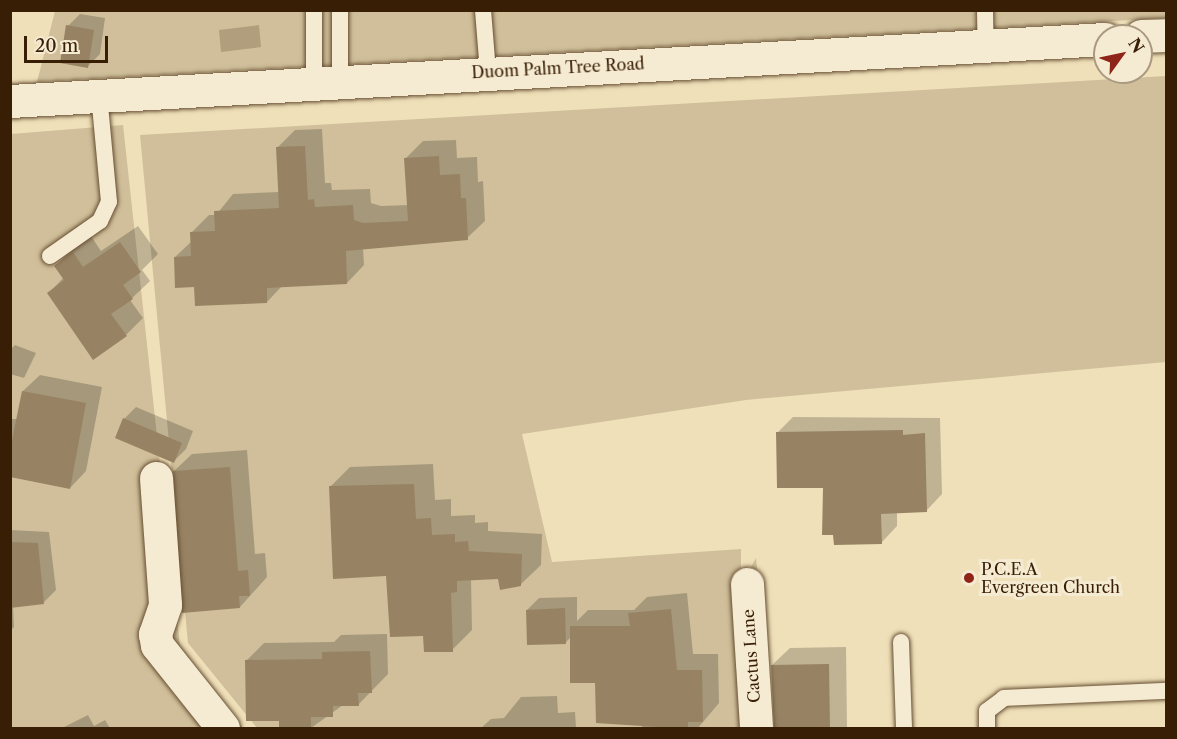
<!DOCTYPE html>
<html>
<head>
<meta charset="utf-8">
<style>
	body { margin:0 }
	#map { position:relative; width:1177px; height:739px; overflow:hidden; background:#efe0b9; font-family:"Libre Caslon Text",serif }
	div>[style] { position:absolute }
	.green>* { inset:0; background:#d0bf9a }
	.water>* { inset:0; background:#b19e7c }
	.shadow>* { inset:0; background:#0003 }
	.building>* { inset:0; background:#978363 }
	.roads { filter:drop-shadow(0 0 2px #664e32) drop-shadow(0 0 2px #664e32) }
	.lane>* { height:16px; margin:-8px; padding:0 8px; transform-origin:8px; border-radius:8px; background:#f5ebd2 }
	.street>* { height:33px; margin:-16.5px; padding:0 16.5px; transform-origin:16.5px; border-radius:16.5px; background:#f5ebd2 }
	.secondary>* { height:33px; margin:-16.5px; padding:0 16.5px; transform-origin:16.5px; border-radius:16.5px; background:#f5ebd2 }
	.dots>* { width:16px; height:16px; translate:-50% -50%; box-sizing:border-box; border:3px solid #f5ebd2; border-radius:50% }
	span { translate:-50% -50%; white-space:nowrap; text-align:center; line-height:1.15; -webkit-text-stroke:6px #f5ebd2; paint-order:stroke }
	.street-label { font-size:16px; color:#381e05 }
	.poi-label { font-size:16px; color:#381e05 }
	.left { translate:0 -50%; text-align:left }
	.frame { position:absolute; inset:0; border:12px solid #381e05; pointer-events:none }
	.north { position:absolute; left:1093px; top:24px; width:60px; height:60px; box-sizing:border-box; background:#f5ebd2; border:2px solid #a99980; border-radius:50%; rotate:57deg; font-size:16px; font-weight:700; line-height:24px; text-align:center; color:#381e05 }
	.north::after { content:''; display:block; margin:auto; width:21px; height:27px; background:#8f2418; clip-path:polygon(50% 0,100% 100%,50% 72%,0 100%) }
	.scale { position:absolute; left:24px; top:36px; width:84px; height:27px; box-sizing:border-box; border:3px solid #381e05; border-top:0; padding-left:8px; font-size:18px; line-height:21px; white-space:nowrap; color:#381e05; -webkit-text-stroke:4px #f5ebd2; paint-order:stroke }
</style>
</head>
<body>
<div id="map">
	<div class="green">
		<div style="clip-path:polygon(55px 11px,1166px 11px,1166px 18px,37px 82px)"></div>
		<div style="clip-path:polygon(1166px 76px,1166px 362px,746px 400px,522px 434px,552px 562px,741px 549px,741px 585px,756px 558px,759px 587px,751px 728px,257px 728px,188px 643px,140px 135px)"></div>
		<div style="clip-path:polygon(123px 125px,180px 646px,243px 728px,11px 728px,11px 134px)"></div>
	</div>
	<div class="water">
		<div style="clip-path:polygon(259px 25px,261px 47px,221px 52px,219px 30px)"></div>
	</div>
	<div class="shadow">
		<div style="clip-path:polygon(80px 14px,105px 18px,100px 54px,88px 66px,68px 26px)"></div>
		<div style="clip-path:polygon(322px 129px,325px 183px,331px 183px,332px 190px,370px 189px,371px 203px,381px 206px,409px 205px,406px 158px,423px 141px,456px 140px,457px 158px,477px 157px,478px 182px,483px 181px,485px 221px,467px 238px,363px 248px,364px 265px,347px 283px,282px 286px,267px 302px,195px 286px,175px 257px,192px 241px,191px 233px,209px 215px,216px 215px,233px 194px,279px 192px,277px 148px,295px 130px)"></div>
		<div style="clip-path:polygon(138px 226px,158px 254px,142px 270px,150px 281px,130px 300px,143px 318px,126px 335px,49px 293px,64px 277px,56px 266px,73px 248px,91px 236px,101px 251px)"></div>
		<div style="clip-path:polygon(15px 345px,36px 353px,24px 378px,10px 374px,10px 350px)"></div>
		<div style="clip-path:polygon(40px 375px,102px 387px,86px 471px,70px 488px,10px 476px,10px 419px,18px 419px,23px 391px)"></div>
		<div style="clip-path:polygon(136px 407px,193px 431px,186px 449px,174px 461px,124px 419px)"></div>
		<div style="clip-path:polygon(793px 417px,940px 418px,942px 494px,927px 510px,897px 512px,897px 526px,882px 542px,777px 433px)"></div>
		<div style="clip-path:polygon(247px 450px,255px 554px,265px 553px,267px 577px,240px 607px,174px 471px,192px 454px)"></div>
		<div style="clip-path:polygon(433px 464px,435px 500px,451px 499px,451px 516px,475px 515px,475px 523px,488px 522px,488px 531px,542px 534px,541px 565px,520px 585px,500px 578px,471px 579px,472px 630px,452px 650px,425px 634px,330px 487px,350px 467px)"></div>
		<div style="clip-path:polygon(10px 530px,49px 532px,56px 590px,44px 602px,13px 606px,14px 627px,10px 631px)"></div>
		<div style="clip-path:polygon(687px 593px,693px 654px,718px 654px,719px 703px,698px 728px,642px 728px,642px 722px,597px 682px,571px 637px,566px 642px,527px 610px,539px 598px,577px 597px,577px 621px,588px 610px,634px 610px,647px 597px)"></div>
		<div style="clip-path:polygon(387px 634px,388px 674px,358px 705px,343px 705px,311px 728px,280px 728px,280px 720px,246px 661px,264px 643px,334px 642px,341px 635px)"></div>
		<div style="clip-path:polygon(846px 647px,847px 728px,776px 728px,772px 665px,790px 648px)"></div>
		<div style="clip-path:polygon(557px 696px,558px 713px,575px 712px,576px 728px,481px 728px,491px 719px,504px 718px,521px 697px)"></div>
		<div style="clip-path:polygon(88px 715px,94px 726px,105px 720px,110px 728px,62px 728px)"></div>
	</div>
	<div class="building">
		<div style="clip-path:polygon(66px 25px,94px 30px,88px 68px,60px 63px)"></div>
		<div style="clip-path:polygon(305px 146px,308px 200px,314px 199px,315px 207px,353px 205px,354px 220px,363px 223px,408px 221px,404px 158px,439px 156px,440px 175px,460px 174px,461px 198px,466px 198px,468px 240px,346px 251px,347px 284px,267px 288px,267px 303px,195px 306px,194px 287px,175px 288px,174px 257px,191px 256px,190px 232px,215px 231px,214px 211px,279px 208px,276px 147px)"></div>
		<div style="clip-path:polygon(120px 242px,141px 272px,123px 285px,133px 299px,111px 314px,127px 336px,93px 360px,47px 293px,64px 280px,54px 266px,73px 252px,83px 267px)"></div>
		<div style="clip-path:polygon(22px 391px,86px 403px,70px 489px,10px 477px,10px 450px)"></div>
		<div style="clip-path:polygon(123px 418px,182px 443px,174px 463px,115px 438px)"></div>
		<div style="clip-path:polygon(903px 430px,903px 435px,925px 433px,927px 512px,881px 514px,882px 544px,834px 545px,833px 535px,822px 535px,823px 488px,777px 488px,776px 432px)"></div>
		<div style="clip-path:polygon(230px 467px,238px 571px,248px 570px,250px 596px,239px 596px,240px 608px,182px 613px,173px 471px)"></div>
		<div style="clip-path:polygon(414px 484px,416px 519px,431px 518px,432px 535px,455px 534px,455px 542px,468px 541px,469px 551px,522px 554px,521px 586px,500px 590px,498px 579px,457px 581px,457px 592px,451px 593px,453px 652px,424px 652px,423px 636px,390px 637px,386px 576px,333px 579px,329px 486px)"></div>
		<div style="clip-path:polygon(10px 542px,38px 543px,44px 604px,10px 608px)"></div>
		<div style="clip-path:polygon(565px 608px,566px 644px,527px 645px,526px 610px)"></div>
		<div style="clip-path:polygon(671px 609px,677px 670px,702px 670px,703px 722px,688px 722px,688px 729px,596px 723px,595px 683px,570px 683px,570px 626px,630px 626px,628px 613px)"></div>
		<div style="clip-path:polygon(370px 651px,372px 693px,358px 693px,359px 706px,333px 706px,333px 717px,311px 717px,311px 729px,279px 729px,279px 721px,246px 721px,245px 660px,322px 659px,322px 652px)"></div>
		<div style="clip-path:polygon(829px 664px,830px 729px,774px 729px,771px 665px)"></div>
	</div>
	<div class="roads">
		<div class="lane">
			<div style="left:340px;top:10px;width:70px;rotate:90deg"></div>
			<div style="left:483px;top:10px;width:62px;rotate:85.4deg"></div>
			<div style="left:985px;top:10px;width:39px;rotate:89deg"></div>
			<div style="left:314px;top:81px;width:71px;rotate:-90deg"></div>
			<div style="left:50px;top:256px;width:61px;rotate:-35deg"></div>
			<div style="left:100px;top:221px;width:21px;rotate:-65deg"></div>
			<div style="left:109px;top:202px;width:108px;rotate:-95.3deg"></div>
			<div style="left:901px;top:642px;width:86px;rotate:88deg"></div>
			<div style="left:987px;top:728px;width:17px;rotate:-90deg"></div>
			<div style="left:987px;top:711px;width:21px;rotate:-37deg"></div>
			<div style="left:1004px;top:698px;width:162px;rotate:-2.5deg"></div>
		</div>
		<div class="street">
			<div style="left:156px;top:478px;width:127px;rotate:85.9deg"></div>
			<div style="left:165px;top:605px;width:31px;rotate:109deg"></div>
			<div style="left:155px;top:634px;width:11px;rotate:80deg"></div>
			<div style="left:157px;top:645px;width:106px;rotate:51.5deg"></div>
			<div style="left:747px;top:584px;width:144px;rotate:86.4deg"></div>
		</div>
		<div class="secondary">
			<div style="left:1141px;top:36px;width:25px;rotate:-2deg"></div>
			<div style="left:10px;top:101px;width:1097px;rotate:-3.24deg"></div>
		</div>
	</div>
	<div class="dots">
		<div style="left:969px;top:578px;background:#8f2418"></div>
	</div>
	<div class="street-label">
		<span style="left:558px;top:68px;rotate:-3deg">Duom Palm Tree Road</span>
		<span style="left:751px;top:656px;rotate:-94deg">Cactus Lane</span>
	</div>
	<div class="poi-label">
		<span class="left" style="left:981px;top:578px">P.C.E.A<br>Evergreen Church</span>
	</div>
	<div class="frame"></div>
	<div class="north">N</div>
	<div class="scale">20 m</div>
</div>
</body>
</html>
